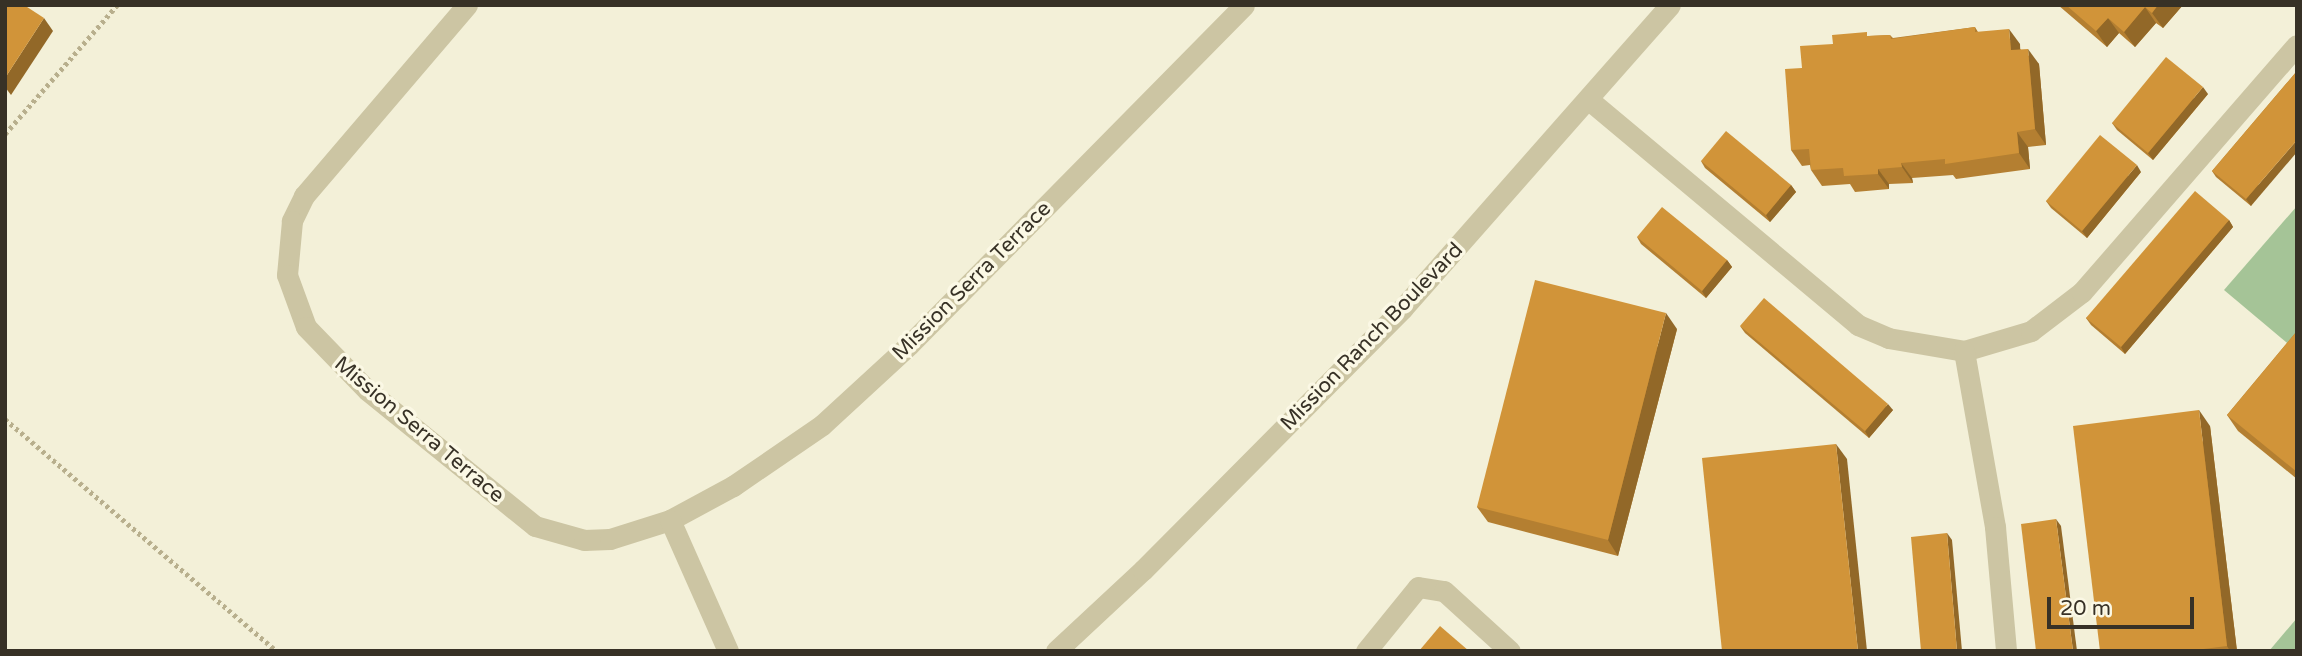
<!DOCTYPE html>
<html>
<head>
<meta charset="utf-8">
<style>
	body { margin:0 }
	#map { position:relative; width:2302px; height:656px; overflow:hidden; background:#f3f0d8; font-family:"Varela Round",sans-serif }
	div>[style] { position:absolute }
	.green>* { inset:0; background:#a5c497 }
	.path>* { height:4.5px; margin-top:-2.25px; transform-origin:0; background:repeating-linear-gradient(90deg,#b8af8d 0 3.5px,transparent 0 7px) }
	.minor>* { height:21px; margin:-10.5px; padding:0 10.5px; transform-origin:10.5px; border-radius:10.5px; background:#ccc5a3 }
	.wall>* { inset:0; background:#b47f31 }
	.shaded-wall>* { inset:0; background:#926828 }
	.building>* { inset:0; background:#d19439 }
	span { translate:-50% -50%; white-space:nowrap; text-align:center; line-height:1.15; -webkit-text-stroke:7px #fbf8e5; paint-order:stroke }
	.street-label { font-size:21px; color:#373126 }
	.frame { position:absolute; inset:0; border:7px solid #373126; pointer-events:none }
	.scale { position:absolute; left:2047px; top:597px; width:147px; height:32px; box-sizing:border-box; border:4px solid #373126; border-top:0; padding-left:9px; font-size:21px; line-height:24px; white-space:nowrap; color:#373126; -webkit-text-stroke:5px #fbf8e5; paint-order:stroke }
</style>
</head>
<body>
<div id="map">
	<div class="green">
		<div style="clip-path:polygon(2297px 206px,2297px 342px,2292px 347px,2224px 290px)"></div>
		<div style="clip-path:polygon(2297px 618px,2297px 651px,2269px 651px)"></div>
	</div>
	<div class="path">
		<div style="left:5px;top:134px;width:171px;rotate:-49deg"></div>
		<div style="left:5px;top:419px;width:358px;rotate:40.5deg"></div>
	</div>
	<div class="minor">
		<div style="left:467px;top:5px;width:251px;rotate:130.5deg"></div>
		<div style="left:304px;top:196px;width:28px;rotate:116deg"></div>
		<div style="left:292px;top:221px;width:54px;rotate:95.3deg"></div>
		<div style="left:287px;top:275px;width:55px;rotate:69.9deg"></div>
		<div style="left:306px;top:327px;width:88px;rotate:45.9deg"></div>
		<div style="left:367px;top:390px;width:216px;rotate:39deg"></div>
		<div style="left:535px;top:526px;width:51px;rotate:15.9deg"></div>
		<div style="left:584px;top:540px;width:26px;rotate:-2deg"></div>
		<div style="left:610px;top:539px;width:63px;rotate:-17.6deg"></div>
		<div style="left:670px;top:520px;width:72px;rotate:-28.4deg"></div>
		<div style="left:733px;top:486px;width:108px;rotate:-34.4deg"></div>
		<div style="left:822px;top:425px;width:118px;rotate:-42.6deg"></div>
		<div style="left:909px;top:345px;width:477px;rotate:-45.4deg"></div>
		<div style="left:1589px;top:100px;width:351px;rotate:39.9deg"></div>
		<div style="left:1858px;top:325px;width:33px;rotate:23deg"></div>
		<div style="left:1888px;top:338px;width:77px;rotate:9.7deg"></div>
		<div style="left:1964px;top:351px;width:70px;rotate:-16.6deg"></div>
		<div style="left:2031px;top:331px;width:64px;rotate:-37.4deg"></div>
		<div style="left:2082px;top:292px;width:327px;rotate:-49deg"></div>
		<div style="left:1964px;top:351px;width:179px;rotate:80deg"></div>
		<div style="left:1995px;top:527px;width:124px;rotate:84.9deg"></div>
		<div style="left:670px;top:520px;width:143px;rotate:66.1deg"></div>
		<div style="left:1056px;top:651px;width:119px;rotate:-43deg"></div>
		<div style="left:1143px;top:570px;width:368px;rotate:-45.2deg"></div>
		<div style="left:1402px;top:309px;width:405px;rotate:-48.6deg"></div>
		<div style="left:1366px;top:651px;width:82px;rotate:-50.9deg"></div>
		<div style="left:1418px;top:587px;width:26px;rotate:9deg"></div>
		<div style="left:1444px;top:591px;width:89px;rotate:42.3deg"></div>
	</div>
	<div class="wall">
		<div style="clip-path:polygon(2058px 5px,2183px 5px,2163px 28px,2156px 23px,2135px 47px,2119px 33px,2107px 47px)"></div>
		<div style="clip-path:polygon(1975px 27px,1978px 32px,2020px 44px,2020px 49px,2039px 64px,2046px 145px,2028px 147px,2030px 169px,1956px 179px,1953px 175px,1912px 178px,1913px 183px,1889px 184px,1889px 189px,1855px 192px,1850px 184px,1822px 186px,1811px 170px,1810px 165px,1802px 166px,1791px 150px,1802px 68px,1833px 44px,1869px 36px,1890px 35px,1893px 38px)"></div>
		<div style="clip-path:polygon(2297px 71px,2251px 206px,2216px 177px,2212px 171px)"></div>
		<div style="clip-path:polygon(2208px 94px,2153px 160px,2117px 130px,2112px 123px)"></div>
		<div style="clip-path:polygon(1701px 161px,1791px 185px,1796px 192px,1770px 222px,1705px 168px)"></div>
		<div style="clip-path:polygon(2141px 172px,2087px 238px,2051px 208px,2046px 201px)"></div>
		<div style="clip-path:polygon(2229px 220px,2233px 227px,2125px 354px,2091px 325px,2086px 318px)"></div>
		<div style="clip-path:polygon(1637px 237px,1727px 260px,1732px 267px,1706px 298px,1641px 244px)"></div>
		<div style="clip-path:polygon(1740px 326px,1893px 410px,1869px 438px,1745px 333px)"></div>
		<div style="clip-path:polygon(1677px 329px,1618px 556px,1488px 522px,1477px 507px)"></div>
		<div style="clip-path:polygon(2297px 331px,2297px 479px,2238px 431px,2227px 415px)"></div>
		<div style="clip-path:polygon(2210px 426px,2237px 651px,2100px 651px)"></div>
	</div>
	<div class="shaded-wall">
		<div style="clip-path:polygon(2158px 5px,2183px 5px,2163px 28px,2152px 13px)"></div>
		<div style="clip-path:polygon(2145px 7px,2156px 23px,2135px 47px,2124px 32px)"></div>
		<div style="clip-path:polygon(44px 18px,53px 31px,11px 95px,5px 87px,5px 78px)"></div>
		<div style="clip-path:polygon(2108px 18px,2119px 33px,2107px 47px,2096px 31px)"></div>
		<div style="clip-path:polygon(2009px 29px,2020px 44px,2021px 66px,2011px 50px)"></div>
		<div style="clip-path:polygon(2028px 49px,2039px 64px,2046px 145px,2035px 129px)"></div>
		<div style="clip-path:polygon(2203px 87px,2208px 94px,2153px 160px,2148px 153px)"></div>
		<div style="clip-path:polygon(2017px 132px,2028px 147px,2030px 169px,2019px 153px)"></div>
		<div style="clip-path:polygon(2297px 140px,2297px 152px,2251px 206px,2246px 199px)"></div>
		<div style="clip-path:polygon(1901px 163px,1912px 178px,1913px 183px,1902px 167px)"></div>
		<div style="clip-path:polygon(2137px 165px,2141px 172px,2087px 238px,2082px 231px)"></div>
		<div style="clip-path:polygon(1878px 169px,1889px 184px,1889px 189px,1878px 174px)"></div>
		<div style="clip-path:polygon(1791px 185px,1796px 192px,1770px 222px,1766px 215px)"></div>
		<div style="clip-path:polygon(2229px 220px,2233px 227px,2125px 354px,2121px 347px)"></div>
		<div style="clip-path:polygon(1727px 260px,1732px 267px,1706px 298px,1702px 291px)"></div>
		<div style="clip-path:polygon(1666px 313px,1677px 329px,1618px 556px,1608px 540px)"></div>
		<div style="clip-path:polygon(1888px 404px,1893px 410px,1869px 438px,1865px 431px)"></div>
		<div style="clip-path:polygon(2199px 410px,2210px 426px,2237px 651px,2230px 651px,2227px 646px)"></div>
		<div style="clip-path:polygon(1836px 444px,1847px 459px,1867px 651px,1858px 651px)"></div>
		<div style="clip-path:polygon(2056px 519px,2061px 526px,2077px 651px,2073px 651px)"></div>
		<div style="clip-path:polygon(1947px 533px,1952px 540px,1962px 651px,1957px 651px)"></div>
	</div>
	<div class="building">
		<div style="clip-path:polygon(5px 5px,24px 5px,44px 18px,5px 78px)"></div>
		<div style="clip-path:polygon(2066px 5px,2158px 5px,2152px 13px,2145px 7px,2124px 32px,2108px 18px,2096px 31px)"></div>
		<div style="clip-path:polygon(1975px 27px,1975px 32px,2009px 29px,2011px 50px,2028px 49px,2035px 129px,2017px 132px,2019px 153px,1945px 164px,1945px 159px,1901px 163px,1902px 167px,1878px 169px,1878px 174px,1844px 176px,1843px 168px,1811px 170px,1809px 149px,1791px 150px,1785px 69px,1802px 68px,1800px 46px,1833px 44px,1832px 35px,1867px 32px,1867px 36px,1890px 35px,1891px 39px)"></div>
		<div style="clip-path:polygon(2166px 57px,2203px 87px,2148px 153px,2112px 123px)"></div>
		<div style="clip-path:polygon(2297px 71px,2297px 140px,2246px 199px,2212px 171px)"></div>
		<div style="clip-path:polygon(1726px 131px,1791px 185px,1766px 215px,1701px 161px)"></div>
		<div style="clip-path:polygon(2100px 135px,2137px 165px,2082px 231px,2046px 201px)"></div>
		<div style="clip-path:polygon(2195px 191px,2229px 220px,2121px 347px,2086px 318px)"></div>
		<div style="clip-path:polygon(1662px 207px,1727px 260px,1702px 291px,1637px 237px)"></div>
		<div style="clip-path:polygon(1535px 280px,1666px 313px,1608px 540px,1477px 507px)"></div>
		<div style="clip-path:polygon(1764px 298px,1888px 404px,1865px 431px,1740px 326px)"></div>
		<div style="clip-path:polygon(2297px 331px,2297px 472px,2227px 415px)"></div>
		<div style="clip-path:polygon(2199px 410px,2227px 646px,2188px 651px,2100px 651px,2073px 426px)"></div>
		<div style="clip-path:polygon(1836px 444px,1858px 651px,1722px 651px,1702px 458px)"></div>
		<div style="clip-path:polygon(2056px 519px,2073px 651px,2036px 651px,2021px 524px)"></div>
		<div style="clip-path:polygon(1947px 533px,1957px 651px,1921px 651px,1911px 537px)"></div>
		<div style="clip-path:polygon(1440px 626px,1469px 651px,1419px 651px)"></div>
	</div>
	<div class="street-label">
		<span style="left:972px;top:281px;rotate:-45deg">Mission Serra Terrace</span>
		<span style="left:1372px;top:337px;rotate:-46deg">Mission Ranch Boulevard</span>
		<span style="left:419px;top:430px;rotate:40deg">Mission Serra Terrace</span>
	</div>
	<div class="frame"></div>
	<div class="scale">20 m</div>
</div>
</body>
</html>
